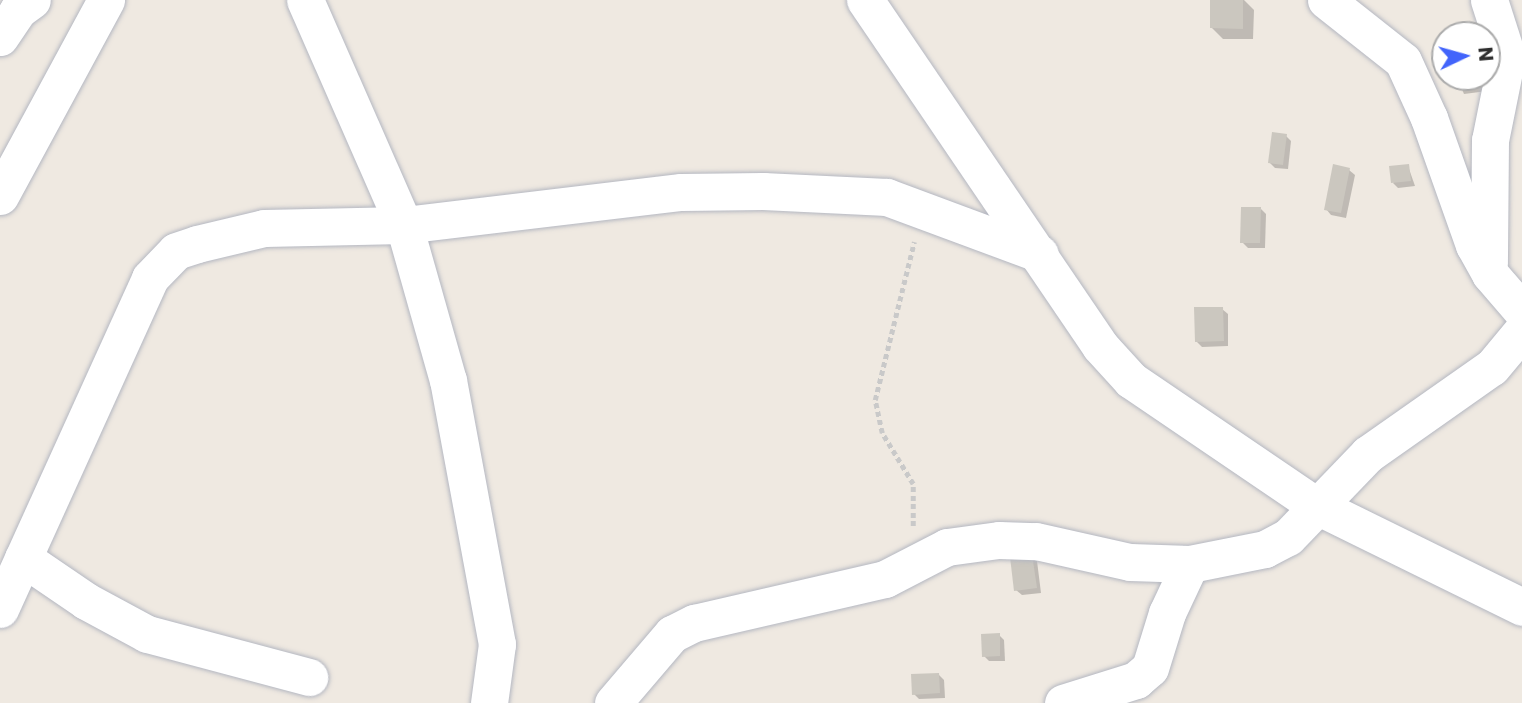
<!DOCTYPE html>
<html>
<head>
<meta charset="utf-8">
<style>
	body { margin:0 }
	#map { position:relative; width:1522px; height:703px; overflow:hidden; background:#efe9e1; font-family:Poppins,sans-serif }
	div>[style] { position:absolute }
	.shadow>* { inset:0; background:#0003 }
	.building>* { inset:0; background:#cbc7bf }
	.path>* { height:4.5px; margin-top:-2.25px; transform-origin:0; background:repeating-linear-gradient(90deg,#c9c9c9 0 5px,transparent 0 8.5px) }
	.roads { filter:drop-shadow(0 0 2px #b4b7c1) drop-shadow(0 0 2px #b4b7c1) }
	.street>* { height:37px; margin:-18.5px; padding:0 18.5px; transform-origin:18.5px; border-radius:18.5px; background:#fff }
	span { translate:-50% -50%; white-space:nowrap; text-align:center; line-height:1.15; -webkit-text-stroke:7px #fff; paint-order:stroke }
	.north { position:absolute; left:1431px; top:21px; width:70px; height:70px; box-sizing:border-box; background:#fff; border:2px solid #ababab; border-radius:50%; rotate:85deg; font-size:19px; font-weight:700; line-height:28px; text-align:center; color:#2e2e2e }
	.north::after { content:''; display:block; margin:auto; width:24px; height:32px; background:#4264fb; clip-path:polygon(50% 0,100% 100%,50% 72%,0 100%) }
</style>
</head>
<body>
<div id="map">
	<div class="shadow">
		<div style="clip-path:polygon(1212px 0,1244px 0,1254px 10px,1253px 39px,1223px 39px,1212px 28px)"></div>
		<div style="clip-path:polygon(1457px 77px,1503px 89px,1464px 94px)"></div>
		<div style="clip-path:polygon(1286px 136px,1291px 141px,1288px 169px,1275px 168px,1270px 163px)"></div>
		<div style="clip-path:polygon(1408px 166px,1415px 186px,1398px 188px,1393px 183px)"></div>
		<div style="clip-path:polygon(1349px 170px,1355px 175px,1346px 218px,1331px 215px,1326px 209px)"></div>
		<div style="clip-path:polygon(1261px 209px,1266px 214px,1265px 248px,1248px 248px,1242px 242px)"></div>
		<div style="clip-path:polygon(1222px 309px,1228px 314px,1228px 346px,1202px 347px,1196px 341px)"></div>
		<div style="clip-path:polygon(1032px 556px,1037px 561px,1041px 593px,1022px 595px,1016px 590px)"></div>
		<div style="clip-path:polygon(999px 635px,1004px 640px,1005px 661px,989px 661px,984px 656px)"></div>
		<div style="clip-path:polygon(939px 675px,944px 680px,945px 698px,919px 699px,914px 694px)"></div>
	</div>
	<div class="building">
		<div style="clip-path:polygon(1210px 0,1243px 0,1243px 29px,1210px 28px)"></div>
		<div style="clip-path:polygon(1455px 77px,1487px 77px,1498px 84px,1457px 89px)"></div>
		<div style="clip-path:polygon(1272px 132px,1287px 134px,1283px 165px,1268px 163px)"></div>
		<div style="clip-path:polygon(1333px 164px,1350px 168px,1341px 213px,1324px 210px)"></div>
		<div style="clip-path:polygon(1409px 164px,1411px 181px,1391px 183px,1389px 166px)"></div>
		<div style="clip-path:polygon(1241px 207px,1261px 207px,1260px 243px,1240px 243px)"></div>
		<div style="clip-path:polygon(1194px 307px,1223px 307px,1224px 341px,1195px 342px)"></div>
		<div style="clip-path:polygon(1032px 554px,1037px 588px,1014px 591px,1010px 557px)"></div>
		<div style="clip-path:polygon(1000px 633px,1000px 656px,982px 657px,981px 634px)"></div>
		<div style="clip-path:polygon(939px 673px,940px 693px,912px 695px,911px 674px)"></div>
	</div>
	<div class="path">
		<div style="left:913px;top:526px;width:42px;rotate:-90deg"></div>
		<div style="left:913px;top:484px;width:60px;rotate:-121.3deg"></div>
		<div style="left:882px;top:433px;width:34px;rotate:-102deg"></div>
		<div style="left:875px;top:400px;width:163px;rotate:-76.1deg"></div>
	</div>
	<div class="roads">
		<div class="street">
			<div style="left:305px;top:0;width:246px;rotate:66.3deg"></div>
			<div style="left:404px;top:225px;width:161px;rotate:74.2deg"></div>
			<div style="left:448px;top:380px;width:269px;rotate:79.5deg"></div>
			<div style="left:497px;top:644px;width:60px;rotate:97.7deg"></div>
			<div style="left:865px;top:0;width:418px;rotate:55.8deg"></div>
			<div style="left:1100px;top:346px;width:46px;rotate:47.6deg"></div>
			<div style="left:1131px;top:380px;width:222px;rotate:34.2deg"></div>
			<div style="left:1315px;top:505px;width:231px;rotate:26.2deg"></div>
			<div style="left:1326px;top:0;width:98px;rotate:38.4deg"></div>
			<div style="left:1403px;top:61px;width:63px;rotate:65.5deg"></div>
			<div style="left:1429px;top:118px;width:135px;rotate:70.5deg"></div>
			<div style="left:1474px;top:245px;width:33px;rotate:61deg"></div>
			<div style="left:1490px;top:274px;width:49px;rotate:49.1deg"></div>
			<div style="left:1489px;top:0;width:59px;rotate:72.2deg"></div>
			<div style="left:1507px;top:56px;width:86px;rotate:101.4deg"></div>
			<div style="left:1490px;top:140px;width:123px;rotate:90.5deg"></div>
			<div style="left:0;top:37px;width:32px;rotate:-56deg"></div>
			<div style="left:18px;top:10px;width:17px;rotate:-36deg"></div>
			<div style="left:0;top:196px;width:223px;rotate:-61.6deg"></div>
			<div style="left:23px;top:558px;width:76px;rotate:34.3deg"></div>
			<div style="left:86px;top:601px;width:69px;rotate:28.4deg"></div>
			<div style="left:147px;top:634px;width:168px;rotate:14.9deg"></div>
			<div style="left:0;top:609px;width:363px;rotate:-65.6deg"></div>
			<div style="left:150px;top:278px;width:37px;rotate:-46deg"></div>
			<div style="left:176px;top:251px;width:22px;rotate:-18deg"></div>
			<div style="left:197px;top:244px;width:69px;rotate:-13.4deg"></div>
			<div style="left:264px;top:228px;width:140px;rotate:-1.2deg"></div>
			<div style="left:404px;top:225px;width:279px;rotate:-6.8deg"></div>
			<div style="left:681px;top:192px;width:82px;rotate:-0.7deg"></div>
			<div style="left:763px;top:191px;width:124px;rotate:2.8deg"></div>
			<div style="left:887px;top:197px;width:163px;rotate:20.4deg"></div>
			<div style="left:613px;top:703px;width:91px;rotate:-49.5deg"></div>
			<div style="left:672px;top:634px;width:25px;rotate:-27deg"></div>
			<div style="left:694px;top:623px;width:196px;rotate:-13deg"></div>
			<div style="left:885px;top:579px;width:70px;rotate:-27.3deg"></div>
			<div style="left:947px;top:547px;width:52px;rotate:-7.7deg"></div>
			<div style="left:999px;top:540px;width:37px;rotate:2deg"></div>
			<div style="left:1036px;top:541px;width:96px;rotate:12.6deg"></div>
			<div style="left:1130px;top:562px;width:60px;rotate:1.9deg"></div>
			<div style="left:1190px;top:564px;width:76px;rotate:-11.3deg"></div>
			<div style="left:1265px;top:549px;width:26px;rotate:-28deg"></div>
			<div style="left:1288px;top:537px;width:115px;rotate:-46.1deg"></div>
			<div style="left:1368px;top:454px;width:151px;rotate:-35.1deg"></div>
			<div style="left:1492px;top:367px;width:47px;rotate:-50.2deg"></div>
			<div style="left:1063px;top:703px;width:77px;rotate:-17.5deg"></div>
			<div style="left:1136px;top:680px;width:18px;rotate:-41deg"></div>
			<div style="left:1150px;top:668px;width:58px;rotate:-72.8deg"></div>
			<div style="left:1167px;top:613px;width:54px;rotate:-64.9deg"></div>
		</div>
	</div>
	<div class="north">N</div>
</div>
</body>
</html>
